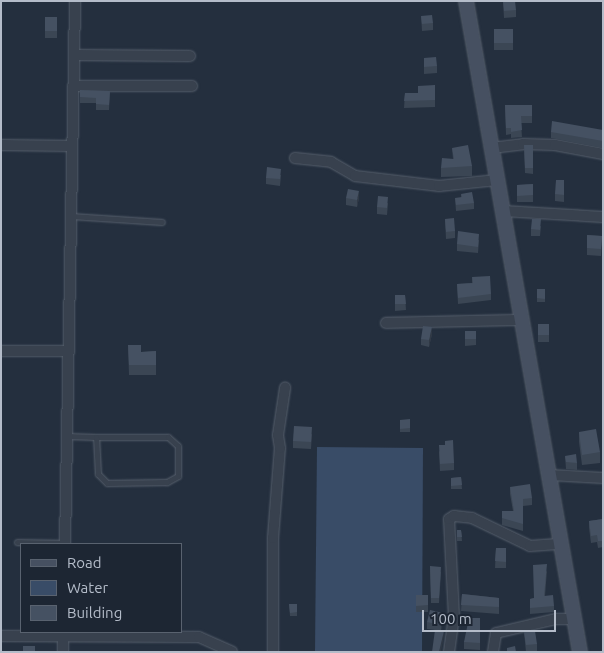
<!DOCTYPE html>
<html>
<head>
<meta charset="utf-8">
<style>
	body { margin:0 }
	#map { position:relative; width:604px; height:653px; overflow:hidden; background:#242f3e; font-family:Ubuntu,sans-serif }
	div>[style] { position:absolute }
	.water>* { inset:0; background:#394c67 }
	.roads { filter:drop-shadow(0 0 1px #565f6c) drop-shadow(0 0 1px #565f6c) }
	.lane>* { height:5px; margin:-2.5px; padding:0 2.5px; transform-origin:2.5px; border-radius:2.5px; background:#38414e }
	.street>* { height:10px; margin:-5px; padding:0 5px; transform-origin:5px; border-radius:5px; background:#38414e }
	.secondary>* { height:14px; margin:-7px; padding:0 7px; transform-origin:7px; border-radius:7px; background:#465061 }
	.wall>* { inset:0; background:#3b4654 }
	.shaded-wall>* { inset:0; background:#303945 }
	.building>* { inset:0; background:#455162 }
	span { translate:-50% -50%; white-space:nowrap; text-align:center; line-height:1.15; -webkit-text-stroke:5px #1d2633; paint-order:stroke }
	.frame { position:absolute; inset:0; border:2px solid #b4bcc9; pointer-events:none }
	.legend { position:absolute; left:20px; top:543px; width:162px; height:90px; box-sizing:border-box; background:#1d2633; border:1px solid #59626f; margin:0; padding:6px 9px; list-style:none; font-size:15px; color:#b4bcc9 }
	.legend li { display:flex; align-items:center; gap:10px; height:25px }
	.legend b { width:25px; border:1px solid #59626f }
	.scale { position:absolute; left:422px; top:610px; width:134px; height:22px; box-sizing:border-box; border:2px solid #b4bcc9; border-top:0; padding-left:6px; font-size:15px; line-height:18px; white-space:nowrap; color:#b4bcc9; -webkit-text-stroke:4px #1d2633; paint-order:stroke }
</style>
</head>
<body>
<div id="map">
	<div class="water">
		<div style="clip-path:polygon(317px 447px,423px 448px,422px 652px,315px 652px)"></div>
	</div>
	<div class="roads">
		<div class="lane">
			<div style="left:71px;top:216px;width:91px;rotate:3.8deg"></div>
			<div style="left:67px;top:436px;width:29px;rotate:2deg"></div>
			<div style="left:96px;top:437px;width:72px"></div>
			<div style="left:168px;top:437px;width:13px;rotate:42deg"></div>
			<div style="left:178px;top:446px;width:30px;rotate:90deg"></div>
			<div style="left:178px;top:476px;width:13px;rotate:151deg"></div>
			<div style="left:167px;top:482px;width:60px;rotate:179deg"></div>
			<div style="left:107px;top:483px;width:13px;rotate:-135deg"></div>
			<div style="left:98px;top:474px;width:37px;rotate:-93deg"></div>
			<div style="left:17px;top:542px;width:48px;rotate:1.2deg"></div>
		</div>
		<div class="street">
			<div style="left:74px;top:55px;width:116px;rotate:0.5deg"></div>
			<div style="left:73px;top:86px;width:119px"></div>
			<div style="left:1px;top:145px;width:71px;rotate:0.8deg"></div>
			<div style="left:492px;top:148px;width:31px;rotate:-7deg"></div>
			<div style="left:523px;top:144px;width:32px;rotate:2deg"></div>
			<div style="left:555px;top:145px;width:49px;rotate:10.6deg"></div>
			<div style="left:295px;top:158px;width:36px;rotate:6deg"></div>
			<div style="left:331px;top:162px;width:28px;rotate:30deg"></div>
			<div style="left:355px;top:176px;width:85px;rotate:6.8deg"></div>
			<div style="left:439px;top:186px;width:58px;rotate:-5.9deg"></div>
			<div style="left:503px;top:211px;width:100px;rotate:3.4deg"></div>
			<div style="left:386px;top:323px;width:136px;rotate:-1.3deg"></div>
			<div style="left:1px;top:351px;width:67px"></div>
			<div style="left:550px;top:475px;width:53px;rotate:3.2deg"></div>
			<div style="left:65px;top:544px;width:543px;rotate:-88.94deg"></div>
			<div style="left:1px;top:636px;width:198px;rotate:0.3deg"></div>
			<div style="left:199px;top:637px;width:36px;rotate:24deg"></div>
			<div style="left:63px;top:652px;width:20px;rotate:-90deg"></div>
			<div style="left:273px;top:652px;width:114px;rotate:-90deg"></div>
			<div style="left:273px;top:538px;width:90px;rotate:-85.6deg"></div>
			<div style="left:280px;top:448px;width:13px;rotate:-99deg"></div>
			<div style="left:278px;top:435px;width:48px;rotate:-81.5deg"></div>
			<div style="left:449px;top:652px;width:35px;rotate:-82deg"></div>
			<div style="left:454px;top:617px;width:98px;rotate:-92.9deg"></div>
			<div style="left:449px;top:519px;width:6px;rotate:-31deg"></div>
			<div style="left:454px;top:516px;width:18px;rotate:6deg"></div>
			<div style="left:472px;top:518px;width:64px;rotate:25.8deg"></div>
			<div style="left:530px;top:546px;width:31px;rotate:-4deg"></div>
			<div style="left:493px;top:652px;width:19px;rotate:-81deg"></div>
			<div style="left:496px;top:633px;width:62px;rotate:-13.1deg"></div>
			<div style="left:556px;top:619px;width:18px"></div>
		</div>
		<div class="secondary">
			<div style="left:466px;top:1px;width:661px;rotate:80.07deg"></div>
		</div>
	</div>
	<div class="wall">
		<div style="clip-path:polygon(503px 1px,516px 10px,516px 17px,504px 18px)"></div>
		<div style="clip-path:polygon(421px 16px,433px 23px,433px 30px,422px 31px)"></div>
		<div style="clip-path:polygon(45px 17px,57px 17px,57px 38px,45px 38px)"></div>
		<div style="clip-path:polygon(494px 29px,513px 29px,513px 50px,494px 50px)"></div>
		<div style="clip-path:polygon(424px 58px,437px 66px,437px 73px,424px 74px)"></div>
		<div style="clip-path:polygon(435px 85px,435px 107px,404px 108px,405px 93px,418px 93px)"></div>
		<div style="clip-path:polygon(80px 90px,110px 91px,109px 110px,96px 110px,96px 103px,80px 103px)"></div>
		<div style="clip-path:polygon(505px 105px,532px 105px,532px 123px,521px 123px,522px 137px,511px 138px,511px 134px,506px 135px)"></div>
		<div style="clip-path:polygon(603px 130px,603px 148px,551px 138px,551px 132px)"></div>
		<div style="clip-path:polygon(524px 145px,533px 145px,533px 174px,525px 173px)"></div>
		<div style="clip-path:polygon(452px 148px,472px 166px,472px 176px,441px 177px,441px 168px,453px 159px)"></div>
		<div style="clip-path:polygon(281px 175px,280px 186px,266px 184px,266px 178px)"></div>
		<div style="clip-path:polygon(564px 180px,564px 202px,555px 201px,555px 194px)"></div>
		<div style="clip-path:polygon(533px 184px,533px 202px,517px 202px,517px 185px)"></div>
		<div style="clip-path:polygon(461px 194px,474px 203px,474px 209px,456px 211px,455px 198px,461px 198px)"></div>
		<div style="clip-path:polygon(346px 198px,359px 198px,357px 207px,346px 205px)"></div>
		<div style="clip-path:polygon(388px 203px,387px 215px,377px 214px,377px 207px)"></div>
		<div style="clip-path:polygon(445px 219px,455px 231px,455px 238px,446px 239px)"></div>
		<div style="clip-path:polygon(541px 226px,540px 236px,531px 236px,531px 229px)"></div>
		<div style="clip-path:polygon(587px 235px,602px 236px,601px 256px,587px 255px)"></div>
		<div style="clip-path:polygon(479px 240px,478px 253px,457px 251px,457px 244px)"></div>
		<div style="clip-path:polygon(472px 277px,491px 294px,491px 300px,458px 304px,457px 284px,472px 283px)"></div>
		<div style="clip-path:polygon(537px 289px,545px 289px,545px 302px,537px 302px)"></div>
		<div style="clip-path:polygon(395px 295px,405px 295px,406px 310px,395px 311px)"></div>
		<div style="clip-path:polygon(538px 324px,549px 324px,549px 342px,538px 342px)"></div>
		<div style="clip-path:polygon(465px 331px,476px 331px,476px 345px,465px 346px)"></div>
		<div style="clip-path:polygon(432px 334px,429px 347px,421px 345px,421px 339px)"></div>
		<div style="clip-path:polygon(128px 345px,141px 352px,156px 351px,156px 375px,129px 375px)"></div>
		<div style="clip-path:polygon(400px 420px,410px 428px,410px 432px,400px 432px)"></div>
		<div style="clip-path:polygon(579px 432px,600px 452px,600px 463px,582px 465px,579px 442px)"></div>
		<div style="clip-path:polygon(312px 434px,311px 449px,293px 448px,293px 441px)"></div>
		<div style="clip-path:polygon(445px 445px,454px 463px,454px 470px,440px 471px,439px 452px)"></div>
		<div style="clip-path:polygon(565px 456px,577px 463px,577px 470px,566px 469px)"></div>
		<div style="clip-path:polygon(461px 477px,462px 489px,451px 489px,451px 478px)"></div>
		<div style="clip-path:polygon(510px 487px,532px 498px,532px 505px,523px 506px,523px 531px,502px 525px,502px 511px,513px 511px,510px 494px)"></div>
		<div style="clip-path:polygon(603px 519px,603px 547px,598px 548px,597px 542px,591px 543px,589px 528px,589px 521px)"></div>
		<div style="clip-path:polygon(457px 530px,461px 530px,462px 541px,457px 541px)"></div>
		<div style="clip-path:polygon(496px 548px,506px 548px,506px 568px,495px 568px)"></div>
		<div style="clip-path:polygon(430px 566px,441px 572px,439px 603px,431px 603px)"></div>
		<div style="clip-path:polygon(547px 570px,545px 596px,554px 606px,554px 612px,530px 614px,530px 599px,534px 598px)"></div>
		<div style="clip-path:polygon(462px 594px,499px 598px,499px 614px,461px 611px)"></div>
		<div style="clip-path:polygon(416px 595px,428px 595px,428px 612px,416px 612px)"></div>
		<div style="clip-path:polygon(289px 604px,297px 604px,297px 616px,290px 616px)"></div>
		<div style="clip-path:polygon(480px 618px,480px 650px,464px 649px,464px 642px)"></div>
		<div style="clip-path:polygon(443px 620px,441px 630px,444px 636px,435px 630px,427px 629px,427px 622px)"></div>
		<div style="clip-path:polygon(524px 632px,537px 644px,537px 651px,526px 652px)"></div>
	</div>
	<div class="shaded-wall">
		<div style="clip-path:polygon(359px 191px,359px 198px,357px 207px,357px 200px)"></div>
		<div style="clip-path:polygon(432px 327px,432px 334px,429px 347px,429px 340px)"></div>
		<div style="clip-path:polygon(443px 613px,443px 620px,441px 632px,441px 625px)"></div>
		<div style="clip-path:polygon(444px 631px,444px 636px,441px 652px,439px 652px)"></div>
	</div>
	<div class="building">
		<div style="clip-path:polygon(503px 1px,515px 1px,516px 10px,504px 11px)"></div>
		<div style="clip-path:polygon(432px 15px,433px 23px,422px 24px,421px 16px)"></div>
		<div style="clip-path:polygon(45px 17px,57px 17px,57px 31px,45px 31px)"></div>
		<div style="clip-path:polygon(494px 29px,513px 29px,513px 43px,494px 43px)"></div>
		<div style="clip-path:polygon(436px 57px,437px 66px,424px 67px,424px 58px)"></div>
		<div style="clip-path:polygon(435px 85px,435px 100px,404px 101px,405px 93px,418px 93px,418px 86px)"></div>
		<div style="clip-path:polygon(80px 90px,110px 91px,109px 105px,96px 104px,96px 98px,80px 97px)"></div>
		<div style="clip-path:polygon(505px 105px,532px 105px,532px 116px,521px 116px,522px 130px,511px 132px,511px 128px,506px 128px)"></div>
		<div style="clip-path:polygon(552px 121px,603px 130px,603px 141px,551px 132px)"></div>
		<div style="clip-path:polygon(468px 145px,472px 166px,441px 168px,442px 158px,454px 159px,452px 148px)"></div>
		<div style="clip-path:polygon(524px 145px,533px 145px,533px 168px,525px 168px)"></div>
		<div style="clip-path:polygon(267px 167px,281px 169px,280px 179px,266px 178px)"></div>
		<div style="clip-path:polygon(556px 180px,564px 180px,564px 195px,555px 194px)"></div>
		<div style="clip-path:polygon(533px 184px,533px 195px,517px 196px,517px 185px)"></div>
		<div style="clip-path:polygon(348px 189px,359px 191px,357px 200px,346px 198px)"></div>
		<div style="clip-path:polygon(472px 192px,474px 203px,456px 205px,455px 198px,462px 197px,461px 194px)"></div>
		<div style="clip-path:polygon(378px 196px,388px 197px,387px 208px,377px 207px)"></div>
		<div style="clip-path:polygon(454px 218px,455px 231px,446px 232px,445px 219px)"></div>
		<div style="clip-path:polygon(532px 219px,541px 219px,540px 230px,531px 229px)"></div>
		<div style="clip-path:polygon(458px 231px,479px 234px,478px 247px,457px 244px)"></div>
		<div style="clip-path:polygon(587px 235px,602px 236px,601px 249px,587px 248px)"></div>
		<div style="clip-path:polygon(490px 276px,491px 294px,458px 298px,457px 284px,473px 283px,472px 277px)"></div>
		<div style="clip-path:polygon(537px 289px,545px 289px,545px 299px,537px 298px)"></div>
		<div style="clip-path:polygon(395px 295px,405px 295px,406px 304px,395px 304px)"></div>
		<div style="clip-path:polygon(538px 324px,549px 324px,549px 335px,538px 335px)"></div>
		<div style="clip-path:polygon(423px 326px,432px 327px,429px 340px,421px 339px)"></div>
		<div style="clip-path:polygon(465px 331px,476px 331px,476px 339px,465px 339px)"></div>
		<div style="clip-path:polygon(128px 345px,141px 345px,141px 352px,156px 351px,156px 365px,129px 365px)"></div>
		<div style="clip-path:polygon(410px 419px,410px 428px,400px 429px,400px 420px)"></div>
		<div style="clip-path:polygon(294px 426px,312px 427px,311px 442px,293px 441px)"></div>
		<div style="clip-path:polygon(596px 429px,600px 452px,582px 455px,579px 432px)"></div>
		<div style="clip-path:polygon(453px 440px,454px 463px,440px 464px,439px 445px,445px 445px,445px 441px)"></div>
		<div style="clip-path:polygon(576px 454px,577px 463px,566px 462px,565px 456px)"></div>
		<div style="clip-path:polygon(461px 477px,462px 485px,451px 486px,451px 478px)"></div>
		<div style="clip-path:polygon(530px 484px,532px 498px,523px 499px,523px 524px,502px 518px,502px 511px,514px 511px,510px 487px)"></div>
		<div style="clip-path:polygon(603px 519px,603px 541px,598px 541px,597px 535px,591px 536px,589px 521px)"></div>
		<div style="clip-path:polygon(457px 530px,461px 530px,462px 537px,457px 537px)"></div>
		<div style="clip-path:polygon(496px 548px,506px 548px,506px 562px,495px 561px)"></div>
		<div style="clip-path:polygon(547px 564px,544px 596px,553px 595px,554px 606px,530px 608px,530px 599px,534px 598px,533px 565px)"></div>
		<div style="clip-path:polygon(430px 566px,441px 567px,439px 598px,431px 598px)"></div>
		<div style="clip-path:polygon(462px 594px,499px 598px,499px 607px,461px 605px)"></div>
		<div style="clip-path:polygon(416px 595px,428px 595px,428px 605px,416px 606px)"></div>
		<div style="clip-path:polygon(289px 604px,297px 604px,297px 612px,290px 613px)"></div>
		<div style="clip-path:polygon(430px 610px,443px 613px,441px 625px,427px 622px)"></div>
		<div style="clip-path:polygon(469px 618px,480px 618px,480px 643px,464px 642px)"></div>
		<div style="clip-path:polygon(435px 630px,444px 631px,439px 652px,432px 652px)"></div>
		<div style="clip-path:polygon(535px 631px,537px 644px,526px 645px,524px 632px)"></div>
		<div style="clip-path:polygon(23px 646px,35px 646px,35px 652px,23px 652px)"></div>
		<div style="clip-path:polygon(515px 646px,516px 652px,507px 652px,507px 648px)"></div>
	</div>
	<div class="frame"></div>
	<ul class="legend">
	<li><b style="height:6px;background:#465061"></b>Road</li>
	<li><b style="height:14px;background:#394c67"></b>Water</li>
	<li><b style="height:14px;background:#455162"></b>Building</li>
	</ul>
	<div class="scale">100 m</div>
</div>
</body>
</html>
